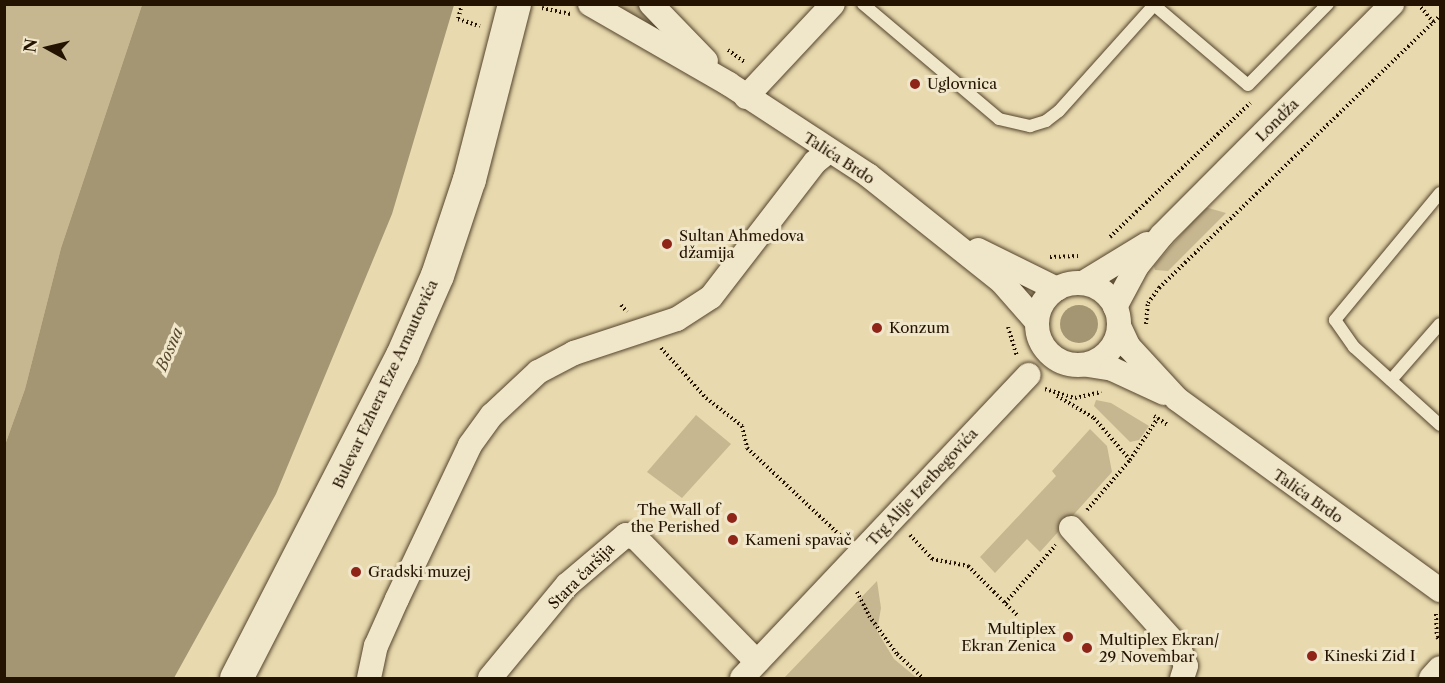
<!DOCTYPE html>
<html>
<head>
<meta charset="utf-8">
<style>
	body { margin:0 }
	#map { position:relative; width:1445px; height:683px; overflow:hidden; background:#e8d9ae; font-family:"Libre Caslon Text",serif }
	div>[style] { position:absolute }
	.green>* { inset:0; background:#c7b790 }
	.water>* { inset:0; background:#a59673 }
	.round { border-radius:50% }
	.path>* { height:4px; margin-top:-2px; transform-origin:0; background:repeating-linear-gradient(90deg,#231300 0 1.5px,transparent 0 4.5px) }
	.roads { filter:drop-shadow(0 0 2px #54442c) drop-shadow(0 0 2px #54442c) }
	.lane>* { height:12px; margin:-6px; padding:0 6px; transform-origin:6px; border-radius:6px; background:#f0e6ca }
	.street>* { height:24px; margin:-12px; padding:0 12px; transform-origin:12px; border-radius:12px; background:#f0e6ca }
	.street>.ring { margin:-12px; padding:0; box-sizing:content-box; background:none; border:24px solid #f0e6ca; border-radius:50% }
	.secondary>* { height:33px; margin:-16.5px; padding:0 16.5px; transform-origin:16.5px; border-radius:16.5px; background:#f0e6ca }
	.dots>* { width:16px; height:16px; translate:-50% -50%; box-sizing:border-box; border:3px solid #f0e6ca; border-radius:50% }
	span { translate:-50% -50%; white-space:nowrap; text-align:center; line-height:1.15; -webkit-text-stroke:6px #f0e6ca; paint-order:stroke }
	.poi-label { font-size:15px; color:#231300 }
	.left { translate:0 -50%; text-align:left }
	.right { translate:-100% -50%; text-align:right }
	.street-label { font-size:15px; color:#231300 }
	.water-label { font-size:16px; color:#57472e; font-style:italic }
	.frame { position:absolute; inset:0; border:6px solid #231300; pointer-events:none }
	.north { position:absolute; left:18px; top:18px; width:60px; height:60px; -webkit-text-stroke:4px #f0e6ca; paint-order:stroke; rotate:278deg; font-size:16px; font-weight:700; line-height:24px; text-align:center; color:#231300 }
	.north::after { content:''; display:block; margin:auto; width:21px; height:27px; background:#231300; clip-path:polygon(50% 0,100% 100%,50% 72%,0 100%) }
</style>
</head>
<body>
<div id="map">
	<div class="green">
		<div style="clip-path:polygon(5px 5px,142px 5px,61px 248px,25px 389px,5px 445px)"></div>
		<div style="clip-path:polygon(612px 5px,640px 5px,653px 20px,652px 25px)"></div>
		<div style="clip-path:polygon(1205px 207px,1226px 213px,1168px 271px,1155px 270px,1154px 266px)"></div>
		<div style="clip-path:polygon(1096px 400px,1111px 403px,1149px 426px,1139px 440px,1130px 442px,1094px 406px)"></div>
		<div style="clip-path:polygon(696px 415px,731px 444px,682px 498px,647px 472px)"></div>
		<div style="clip-path:polygon(1090px 429px,1107px 446px,1112px 472px,1040px 552px,1027px 539px,995px 573px,980px 557px,1056px 476px,1052px 471px)"></div>
		<div style="clip-path:polygon(877px 581px,881px 608px,877px 631px,894px 659px,917px 678px,784px 678px)"></div>
	</div>
	<div class="water">
		<div style="clip-path:polygon(142px 5px,454px 5px,392px 214px,276px 494px,174px 678px,5px 678px,5px 445px,25px 389px,61px 248px)"></div>
		<div class="round" style="left:1060px;top:305px;width:38px;height:38px"></div>
	</div>
	<div class="path">
		<div style="left:462px;top:4px;width:16px;rotate:105deg"></div>
		<div style="left:458px;top:19px;width:23px;rotate:18deg"></div>
		<div style="left:1418px;top:4px;width:25px;rotate:50deg"></div>
		<div style="left:542px;top:8px;width:29px;rotate:12deg"></div>
		<div style="left:728px;top:50px;width:22px;rotate:36deg"></div>
		<div style="left:1110px;top:237px;width:194px;rotate:-43.7deg"></div>
		<div style="left:1050px;top:257px;width:28px;rotate:-2deg"></div>
		<div style="left:621px;top:305px;width:9px;rotate:49deg"></div>
		<div style="left:1146px;top:324px;width:21px;rotate:-85deg"></div>
		<div style="left:1148px;top:303px;width:19px;rotate:-54deg"></div>
		<div style="left:1159px;top:288px;width:391px;rotate:-44.1deg"></div>
		<div style="left:1008px;top:327px;width:31px;rotate:73deg"></div>
		<div style="left:661px;top:348px;width:67px;rotate:48deg"></div>
		<div style="left:706px;top:398px;width:46px;rotate:37.9deg"></div>
		<div style="left:742px;top:426px;width:23px;rotate:77deg"></div>
		<div style="left:747px;top:448px;width:133px;rotate:43.2deg"></div>
		<div style="left:1045px;top:389px;width:31px;rotate:17deg"></div>
		<div style="left:1075px;top:398px;width:27px;rotate:-13deg"></div>
		<div style="left:1057px;top:396px;width:43px;rotate:30.7deg"></div>
		<div style="left:1094px;top:418px;width:55px;rotate:49.4deg"></div>
		<div style="left:1154px;top:416px;width:17px;rotate:33deg"></div>
		<div style="left:1087px;top:510px;width:66px;rotate:-49.3deg"></div>
		<div style="left:1130px;top:460px;width:50px;rotate:-56.3deg"></div>
		<div style="left:910px;top:535px;width:33px;rotate:47deg"></div>
		<div style="left:932px;top:559px;width:37px;rotate:11deg"></div>
		<div style="left:968px;top:566px;width:71px;rotate:45deg"></div>
		<div style="left:857px;top:592px;width:27px;rotate:63deg"></div>
		<div style="left:869px;top:616px;width:47px;rotate:53.6deg"></div>
		<div style="left:897px;top:654px;width:35px;rotate:43deg"></div>
		<div style="left:1005px;top:603px;width:77px;rotate:-48.7deg"></div>
		<div style="left:1436px;top:614px;width:23px;rotate:88deg"></div>
		<div style="left:1437px;top:637px;width:4px;rotate:45deg"></div>
	</div>
	<div class="roads">
		<div class="lane">
			<div style="left:863px;top:4px;width:178px;rotate:40.2deg"></div>
			<div style="left:999px;top:119px;width:32px;rotate:13deg"></div>
			<div style="left:1030px;top:126px;width:17px;rotate:-17deg"></div>
			<div style="left:1046px;top:121px;width:16px;rotate:-38deg"></div>
			<div style="left:1059px;top:111px;width:142px;rotate:-48.1deg"></div>
			<div style="left:1154px;top:5px;width:123px;rotate:40.4deg"></div>
			<div style="left:1248px;top:85px;width:114px;rotate:-45.4deg"></div>
			<div style="left:1440px;top:193px;width:165px;rotate:129.6deg"></div>
			<div style="left:1335px;top:320px;width:33px;rotate:55deg"></div>
			<div style="left:1354px;top:347px;width:116px;rotate:42.2deg"></div>
			<div style="left:1391px;top:380px;width:74px;rotate:-48.8deg"></div>
		</div>
		<div class="street">
			<div style="left:590px;top:4px;width:160px;rotate:29.9deg"></div>
			<div style="left:729px;top:84px;width:166px;rotate:33.2deg"></div>
			<div style="left:868px;top:175px;width:171px;rotate:38.6deg"></div>
			<div style="left:1002px;top:282px;width:53px;rotate:48.8deg"></div>
			<div style="left:651px;top:4px;width:79px;rotate:46deg"></div>
			<div style="left:746px;top:97px;width:127px;rotate:-46.9deg"></div>
			<div style="left:978px;top:250px;width:88px;rotate:26.3deg"></div>
			<div style="left:1083px;top:283px;width:75px;rotate:-31.4deg"></div>
			<div class="ring" style="left:1037px;top:283px;width:58px;height:58px"></div>
			<div style="left:1115px;top:307px;width:47px;rotate:-61.8deg"></div>
			<div style="left:1137px;top:266px;width:40px;rotate:-51deg"></div>
			<div style="left:1162px;top:235px;width:326px;rotate:-45.1deg"></div>
			<div style="left:1119px;top:326px;width:23px;rotate:65deg"></div>
			<div style="left:1129px;top:347px;width:71px;rotate:47.3deg"></div>
			<div style="left:1177px;top:399px;width:325px;rotate:36deg"></div>
			<div style="left:1088px;top:365px;width:24px;rotate:9deg"></div>
			<div style="left:1112px;top:369px;width:57px;rotate:24.8deg"></div>
			<div style="left:1071px;top:528px;width:161px;rotate:48deg"></div>
			<div style="left:1179px;top:648px;width:19px;rotate:69deg"></div>
			<div style="left:1186px;top:666px;width:13px;rotate:108deg"></div>
			<div style="left:369px;top:678px;width:33px;rotate:-78deg"></div>
			<div style="left:376px;top:646px;width:51px;rotate:-65.9deg"></div>
			<div style="left:397px;top:599px;width:170px;rotate:-64.6deg"></div>
			<div style="left:470px;top:445px;width:37px;rotate:-54deg"></div>
			<div style="left:492px;top:415px;width:63px;rotate:-43.1deg"></div>
			<div style="left:538px;top:372px;width:41px;rotate:-27.8deg"></div>
			<div style="left:574px;top:353px;width:108px;rotate:-18.3deg"></div>
			<div style="left:677px;top:319px;width:40px;rotate:-32.9deg"></div>
			<div style="left:711px;top:297px;width:170px;rotate:-52.4deg"></div>
			<div style="left:815px;top:162px;width:18px;rotate:-38deg"></div>
			<div style="left:490px;top:678px;width:121px;rotate:-50.4deg"></div>
			<div style="left:567px;top:585px;width:77px;rotate:-40.3deg"></div>
			<div style="left:626px;top:535px;width:10px;rotate:17deg"></div>
			<div style="left:636px;top:538px;width:173px;rotate:45.7deg"></div>
			<div style="left:742px;top:678px;width:417px;rotate:-46.6deg"></div>
			<div style="left:1431px;top:678px;width:13px;rotate:-48deg"></div>
		</div>
		<div class="secondary">
			<div style="left:236px;top:678px;width:363px;rotate:-62.8deg"></div>
			<div style="left:402px;top:355px;width:87px;rotate:-66.4deg"></div>
			<div style="left:437px;top:275px;width:101px;rotate:-71.6deg"></div>
			<div style="left:469px;top:179px;width:181px;rotate:-75.6deg"></div>
		</div>
	</div>
	<div class="dots">
		<div style="left:915px;top:84px;background:#8f2418"></div>
		<div style="left:667px;top:244px;background:#8f2418"></div>
		<div style="left:877px;top:328px;background:#8f2418"></div>
		<div style="left:732px;top:518px;background:#8f2418"></div>
		<div style="left:733px;top:540px;background:#8f2418"></div>
		<div style="left:356px;top:572px;background:#8f2418"></div>
		<div style="left:1068px;top:637px;background:#8f2418"></div>
		<div style="left:1087px;top:648px;background:#8f2418"></div>
		<div style="left:1312px;top:656px;background:#8f2418"></div>
	</div>
	<div class="poi-label">
		<span class="left" style="left:927px;top:84px">Uglovnica</span>
		<span class="left" style="left:679px;top:244px">Sultan Ahmedova<br>džamija</span>
		<span class="left" style="left:889px;top:328px">Konzum</span>
		<span class="right" style="left:720px;top:518px">The Wall of<br>the Perished</span>
		<span class="left" style="left:745px;top:540px">Kameni spavač</span>
		<span class="left" style="left:368px;top:572px">Gradski muzej</span>
		<span class="right" style="left:1056px;top:637px">Multiplex<br>Ekran Zenica</span>
		<span class="left" style="left:1099px;top:648px">Multiplex Ekran/<br>29 Novembar</span>
		<span class="left" style="left:1324px;top:656px">Kineski Zid I</span>
	</div>
	<div class="street-label">
		<span style="left:1277px;top:120px;rotate:-45deg">Londža</span>
		<span style="left:839px;top:158px;rotate:33deg">Talića Brdo</span>
		<span style="left:385px;top:384px;rotate:-65deg">Bulevar Ezhera Eze Arnautovića</span>
		<span style="left:922px;top:487px;rotate:-47deg">Trg Alije Izetbegovića</span>
		<span style="left:1308px;top:496px;rotate:35deg">Talića Brdo</span>
		<span style="left:581px;top:576px;rotate:-45deg">Stara čaršija</span>
	</div>
	<div class="water-label">
		<span style="left:169px;top:349px;rotate:-67deg">Bosna</span>
	</div>
	<div class="frame"></div>
	<div class="north">N</div>
</div>
</body>
</html>
